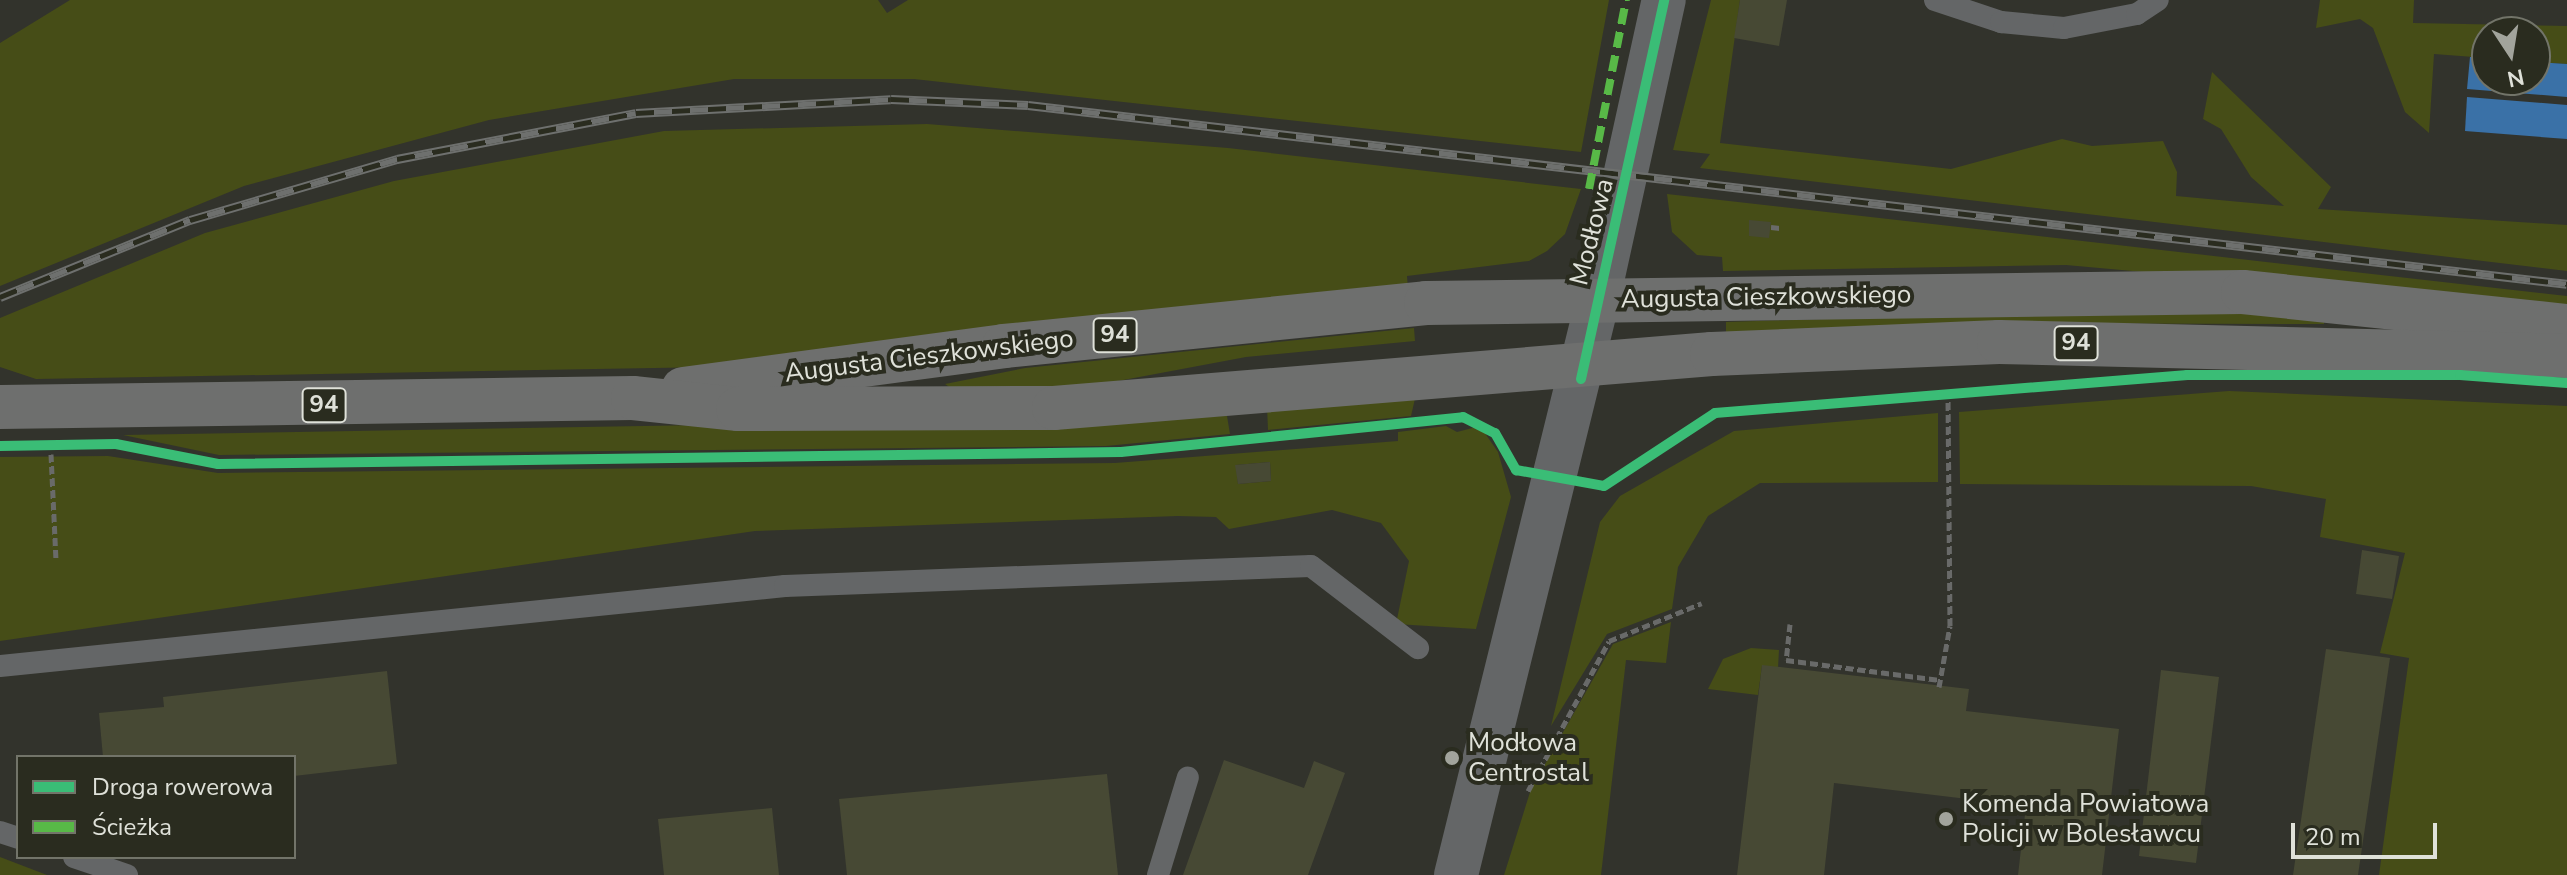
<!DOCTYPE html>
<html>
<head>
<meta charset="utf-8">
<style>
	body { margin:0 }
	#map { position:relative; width:2567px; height:875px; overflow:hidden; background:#32332c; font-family:"Nunito Sans",sans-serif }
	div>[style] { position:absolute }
	.green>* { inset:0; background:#464d17 }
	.water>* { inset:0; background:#3a71a7 }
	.building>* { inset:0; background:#474934 }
	.path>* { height:5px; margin-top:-2.5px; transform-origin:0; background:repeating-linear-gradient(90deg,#696a69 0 8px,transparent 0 12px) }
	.service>* { height:22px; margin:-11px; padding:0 11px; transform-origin:11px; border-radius:11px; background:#646667 }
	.minor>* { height:44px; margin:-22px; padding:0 22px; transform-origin:22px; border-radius:22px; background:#646667 }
	.tertiary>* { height:44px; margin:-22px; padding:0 22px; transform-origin:22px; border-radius:22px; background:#646667 }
	.primary>* { height:44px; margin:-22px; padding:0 22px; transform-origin:22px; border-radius:22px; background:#6e6f6e }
	.rail>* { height:9px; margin-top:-4.5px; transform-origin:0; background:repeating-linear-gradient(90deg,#2a2c1f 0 18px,#6e706e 0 36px); box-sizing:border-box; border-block:2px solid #6e706e }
	.quiet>* { height:8px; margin-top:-4px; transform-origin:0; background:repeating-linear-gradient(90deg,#58b947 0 16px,transparent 0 24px) }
	.cycleway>* { height:10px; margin:-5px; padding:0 5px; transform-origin:5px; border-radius:5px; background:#3abd76 }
	.dots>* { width:22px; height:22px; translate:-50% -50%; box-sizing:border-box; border:4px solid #2a2c1f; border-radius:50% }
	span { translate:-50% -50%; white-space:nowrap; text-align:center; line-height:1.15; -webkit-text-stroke:8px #2a2c1f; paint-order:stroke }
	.shield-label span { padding:2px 6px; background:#2a2c1f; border:2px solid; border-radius:6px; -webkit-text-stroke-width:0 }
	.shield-label { font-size:24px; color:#dfe1d9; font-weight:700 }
	.street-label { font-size:26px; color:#dfe1d9 }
	.poi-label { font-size:26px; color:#dfe1d9 }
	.left { translate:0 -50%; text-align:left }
	.legend { position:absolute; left:16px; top:755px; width:280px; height:104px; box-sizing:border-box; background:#2a2c1f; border:2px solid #727469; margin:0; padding:10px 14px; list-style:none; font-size:24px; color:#dfe1d9 }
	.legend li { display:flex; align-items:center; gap:16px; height:40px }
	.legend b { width:40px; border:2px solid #727469 }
	.north { position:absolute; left:2471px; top:16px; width:80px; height:80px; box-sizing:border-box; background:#2a2c1f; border:2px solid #727469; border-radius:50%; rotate:168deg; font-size:22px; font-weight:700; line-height:32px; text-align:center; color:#dfe1d9 }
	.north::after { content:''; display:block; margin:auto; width:28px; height:36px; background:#a2a49c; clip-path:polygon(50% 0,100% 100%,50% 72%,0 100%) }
	.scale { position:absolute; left:2291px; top:823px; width:146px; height:36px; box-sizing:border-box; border:4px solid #dfe1d9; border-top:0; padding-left:10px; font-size:24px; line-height:28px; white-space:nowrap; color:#dfe1d9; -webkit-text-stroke:6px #2a2c1f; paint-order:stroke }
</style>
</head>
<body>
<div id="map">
	<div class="green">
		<div style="clip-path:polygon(70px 0,878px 0,887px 13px,908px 0,1609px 0,1581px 152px,914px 79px,734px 79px,489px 120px,244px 186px,0 286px,0 43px)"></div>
		<div style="clip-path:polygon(1711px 0,1740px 0,1720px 143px,1951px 169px,2062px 139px,2092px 146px,2163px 141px,2177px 172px,2176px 196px,2284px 206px,2251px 177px,2221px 129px,2203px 119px,2212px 72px,2331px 187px,2318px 209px,2567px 225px,2567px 271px,1700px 168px,1710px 154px,1673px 150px)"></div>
		<div style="clip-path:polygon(2320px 0,2414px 0,2413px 23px,2567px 26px,2567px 64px,2535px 62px,2535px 32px,2487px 32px,2487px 58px,2434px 54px,2429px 133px,2405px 112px,2373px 28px,2360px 19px,2316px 28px)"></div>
		<div style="clip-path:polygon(927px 124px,1228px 148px,1581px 189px,1565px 234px,1547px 251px,1529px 261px,1407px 276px,1408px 289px,712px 367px,36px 379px,0 367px,0 318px,205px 233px,394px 181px,664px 131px)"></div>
		<div style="clip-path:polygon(1667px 194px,2567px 296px,2567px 310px,2066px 265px,1723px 271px,1722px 257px,1697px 255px,1672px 232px)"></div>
		<div style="clip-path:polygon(2212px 307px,2324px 318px,2324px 324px,1969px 323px,1726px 334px,1726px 322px)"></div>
		<div style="clip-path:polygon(1414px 328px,1415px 341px,1246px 357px,1102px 384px,955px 391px,945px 384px,1025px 368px)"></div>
		<div style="clip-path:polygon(1417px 390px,1411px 416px,1268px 430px,1267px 406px)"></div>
		<div style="clip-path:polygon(2229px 391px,2567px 406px,2567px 875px,2379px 875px,2409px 658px,2380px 653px,2405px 553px,2320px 537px,2326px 499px,2251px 486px,1960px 484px,1959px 412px)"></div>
		<div style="clip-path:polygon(1938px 413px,1938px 482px,1760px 483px,1708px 516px,1678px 567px,1672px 609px,1607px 634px,1551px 726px,1600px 522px,1620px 496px,1734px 431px)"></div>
		<div style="clip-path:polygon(1227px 416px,1230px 434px,1106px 446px,219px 455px,123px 435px)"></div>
		<div style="clip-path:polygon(evenodd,1446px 426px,1457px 432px,1480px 426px,1498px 452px,1511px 497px,1476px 629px,1396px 624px,1409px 561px,1381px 523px,1332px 510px,1229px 529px,1216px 517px,1178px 516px,755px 531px,0 641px,0 457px,108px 456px,218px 473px,1115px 463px,1398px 441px,1398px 432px,1446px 426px,1270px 462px,1271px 481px,1238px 484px,1236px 465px,1270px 462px)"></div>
		<div style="clip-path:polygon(1671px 622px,1666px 663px,1626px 660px,1601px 875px,1504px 875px,1531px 789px,1613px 644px)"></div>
		<div style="clip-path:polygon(1751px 648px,1779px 650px,1778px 668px,1762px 666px,1758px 695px,1708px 689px,1723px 659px)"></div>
		<div style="clip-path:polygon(0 857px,47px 875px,0 875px)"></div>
	</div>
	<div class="water">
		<div style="clip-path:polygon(2470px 57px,2487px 58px,2487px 80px,2535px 80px,2535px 62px,2567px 64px,2567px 97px,2467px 89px)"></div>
		<div style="clip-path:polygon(2467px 97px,2567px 105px,2567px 139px,2465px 131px)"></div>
	</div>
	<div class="building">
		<div style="clip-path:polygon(1740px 0,1787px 0,1779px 46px,1734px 38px)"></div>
		<div style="clip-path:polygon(1749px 220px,1771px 222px,1769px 238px,1749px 236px)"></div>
		<div style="clip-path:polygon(1270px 462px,1271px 481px,1238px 484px,1235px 465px)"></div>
		<div style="clip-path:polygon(2362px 550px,2399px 556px,2392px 599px,2356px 594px)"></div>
		<div style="clip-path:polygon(2326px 649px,2390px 658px,2358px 875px,2293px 875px)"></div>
		<div style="clip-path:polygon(1762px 665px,1969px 689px,1966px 711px,2119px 729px,2102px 875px,2018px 875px,2026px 806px,1834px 783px,1824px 875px,1737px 875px)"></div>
		<div style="clip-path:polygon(2161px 670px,2219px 677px,2196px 863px,2139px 856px)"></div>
		<div style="clip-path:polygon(387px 671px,397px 764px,294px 776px,294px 757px,103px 757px,99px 713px,164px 707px,163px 697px)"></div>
		<div style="clip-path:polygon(1224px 760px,1304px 788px,1314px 761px,1345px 773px,1308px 875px,1183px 875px)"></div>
		<div style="clip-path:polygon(1107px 774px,1118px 875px,847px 875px,839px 799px)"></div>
		<div style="clip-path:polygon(772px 808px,779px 875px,664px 875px,658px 819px)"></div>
	</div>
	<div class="path">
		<div style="left:1771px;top:227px;width:9px;rotate:6deg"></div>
		<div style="left:51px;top:454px;width:105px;rotate:87.3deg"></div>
		<div style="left:1790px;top:624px;width:36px;rotate:96deg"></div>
		<div style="left:1786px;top:660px;width:155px;rotate:7.4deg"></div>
		<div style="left:1939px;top:687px;width:62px;rotate:-79.8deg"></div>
		<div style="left:1950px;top:626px;width:233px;rotate:-90.5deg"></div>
		<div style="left:1528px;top:791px;width:170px;rotate:-61.6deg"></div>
		<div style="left:1609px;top:641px;width:100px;rotate:-22.2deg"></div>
	</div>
	<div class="service">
		<div style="left:1935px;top:0;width:70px;rotate:18.4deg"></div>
		<div style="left:2001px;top:22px;width:63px;rotate:5.4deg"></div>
		<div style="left:2064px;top:28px;width:74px;rotate:-10.9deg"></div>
		<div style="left:2137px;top:14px;width:25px;rotate:-34deg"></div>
		<div style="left:0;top:666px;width:789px;rotate:-5.82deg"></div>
		<div style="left:785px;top:586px;width:526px;rotate:-2.18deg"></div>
		<div style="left:1311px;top:566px;width:135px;rotate:37.5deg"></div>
		<div style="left:0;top:832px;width:19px;rotate:18deg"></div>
		<div style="left:74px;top:857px;width:56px;rotate:18.8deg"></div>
		<div style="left:1158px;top:875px;width:102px;rotate:-73deg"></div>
	</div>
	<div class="minor">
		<div style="left:1598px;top:299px;width:306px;rotate:-77.6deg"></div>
	</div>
	<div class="tertiary">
		<div style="left:1456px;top:875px;width:593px;rotate:-76.15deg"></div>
	</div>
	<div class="primary">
		<div style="left:683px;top:389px;width:324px;rotate:-7.6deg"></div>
		<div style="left:1004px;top:346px;width:424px;rotate:-5.8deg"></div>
		<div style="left:1426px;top:303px;width:817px;rotate:-0.77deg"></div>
		<div style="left:2243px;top:292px;width:326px;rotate:6deg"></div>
		<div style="left:0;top:407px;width:633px;rotate:-0.81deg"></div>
		<div style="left:633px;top:398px;width:106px;rotate:6deg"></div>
		<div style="left:738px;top:409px;width:316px;rotate:-0.2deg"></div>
		<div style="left:1054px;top:408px;width:660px;rotate:-4.69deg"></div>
		<div style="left:1712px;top:354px;width:287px;rotate:-2.4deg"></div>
		<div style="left:1999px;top:342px;width:568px;rotate:1.41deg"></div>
	</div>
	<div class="rail">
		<div style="left:0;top:297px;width:205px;rotate:-22.1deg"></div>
		<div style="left:190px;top:220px;width:216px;rotate:-16.4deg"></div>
		<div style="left:397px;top:159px;width:243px;rotate:-10.9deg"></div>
		<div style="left:636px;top:113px;width:255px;rotate:-3.1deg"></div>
		<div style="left:891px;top:99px;width:137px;rotate:2.5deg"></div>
		<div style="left:1028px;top:105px;width:1549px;rotate:6.63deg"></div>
	</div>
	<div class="quiet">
		<div style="left:1589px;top:189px;width:193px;rotate:-78.9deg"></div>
	</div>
	<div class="cycleway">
		<div style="left:1581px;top:379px;width:388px;rotate:-77.6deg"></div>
		<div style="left:0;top:446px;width:116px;rotate:-1deg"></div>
		<div style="left:116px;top:444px;width:104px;rotate:11.1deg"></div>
		<div style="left:218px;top:464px;width:903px;rotate:-0.76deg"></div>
		<div style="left:1121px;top:452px;width:344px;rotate:-5.8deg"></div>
		<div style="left:1463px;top:417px;width:36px;rotate:27deg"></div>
		<div style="left:1495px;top:433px;width:43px;rotate:60.4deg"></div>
		<div style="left:1516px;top:470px;width:89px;rotate:10.3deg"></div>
		<div style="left:1604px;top:486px;width:133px;rotate:-33.3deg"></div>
		<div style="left:1715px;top:413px;width:474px;rotate:-4.6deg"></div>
		<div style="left:2187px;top:375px;width:273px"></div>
		<div style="left:2460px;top:375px;width:107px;rotate:4.3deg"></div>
	</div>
	<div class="dots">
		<div style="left:1452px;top:758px;background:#a2a49c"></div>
		<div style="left:1946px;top:819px;background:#a2a49c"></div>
	</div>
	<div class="shield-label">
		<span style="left:1115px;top:335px">94</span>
		<span style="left:2076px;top:343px">94</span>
		<span style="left:324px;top:405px">94</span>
	</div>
	<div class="street-label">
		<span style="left:1592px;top:232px;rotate:-76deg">Modłowa</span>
		<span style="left:1766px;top:297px;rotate:-1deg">Augusta Cieszkowskiego</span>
		<span style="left:929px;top:356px;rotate:-7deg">Augusta Cieszkowskiego</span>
	</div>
	<div class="poi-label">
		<span class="left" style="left:1468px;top:758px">Modłowa<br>Centrostal</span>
		<span class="left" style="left:1962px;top:819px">Komenda Powiatowa<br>Policji w Bolesławcu</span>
	</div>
	<ul class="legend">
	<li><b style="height:10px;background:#3abd76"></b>Droga rowerowa</li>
	<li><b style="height:10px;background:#58b947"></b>Ścieżka</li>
	</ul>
	<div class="north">N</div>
	<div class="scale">20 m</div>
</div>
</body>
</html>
